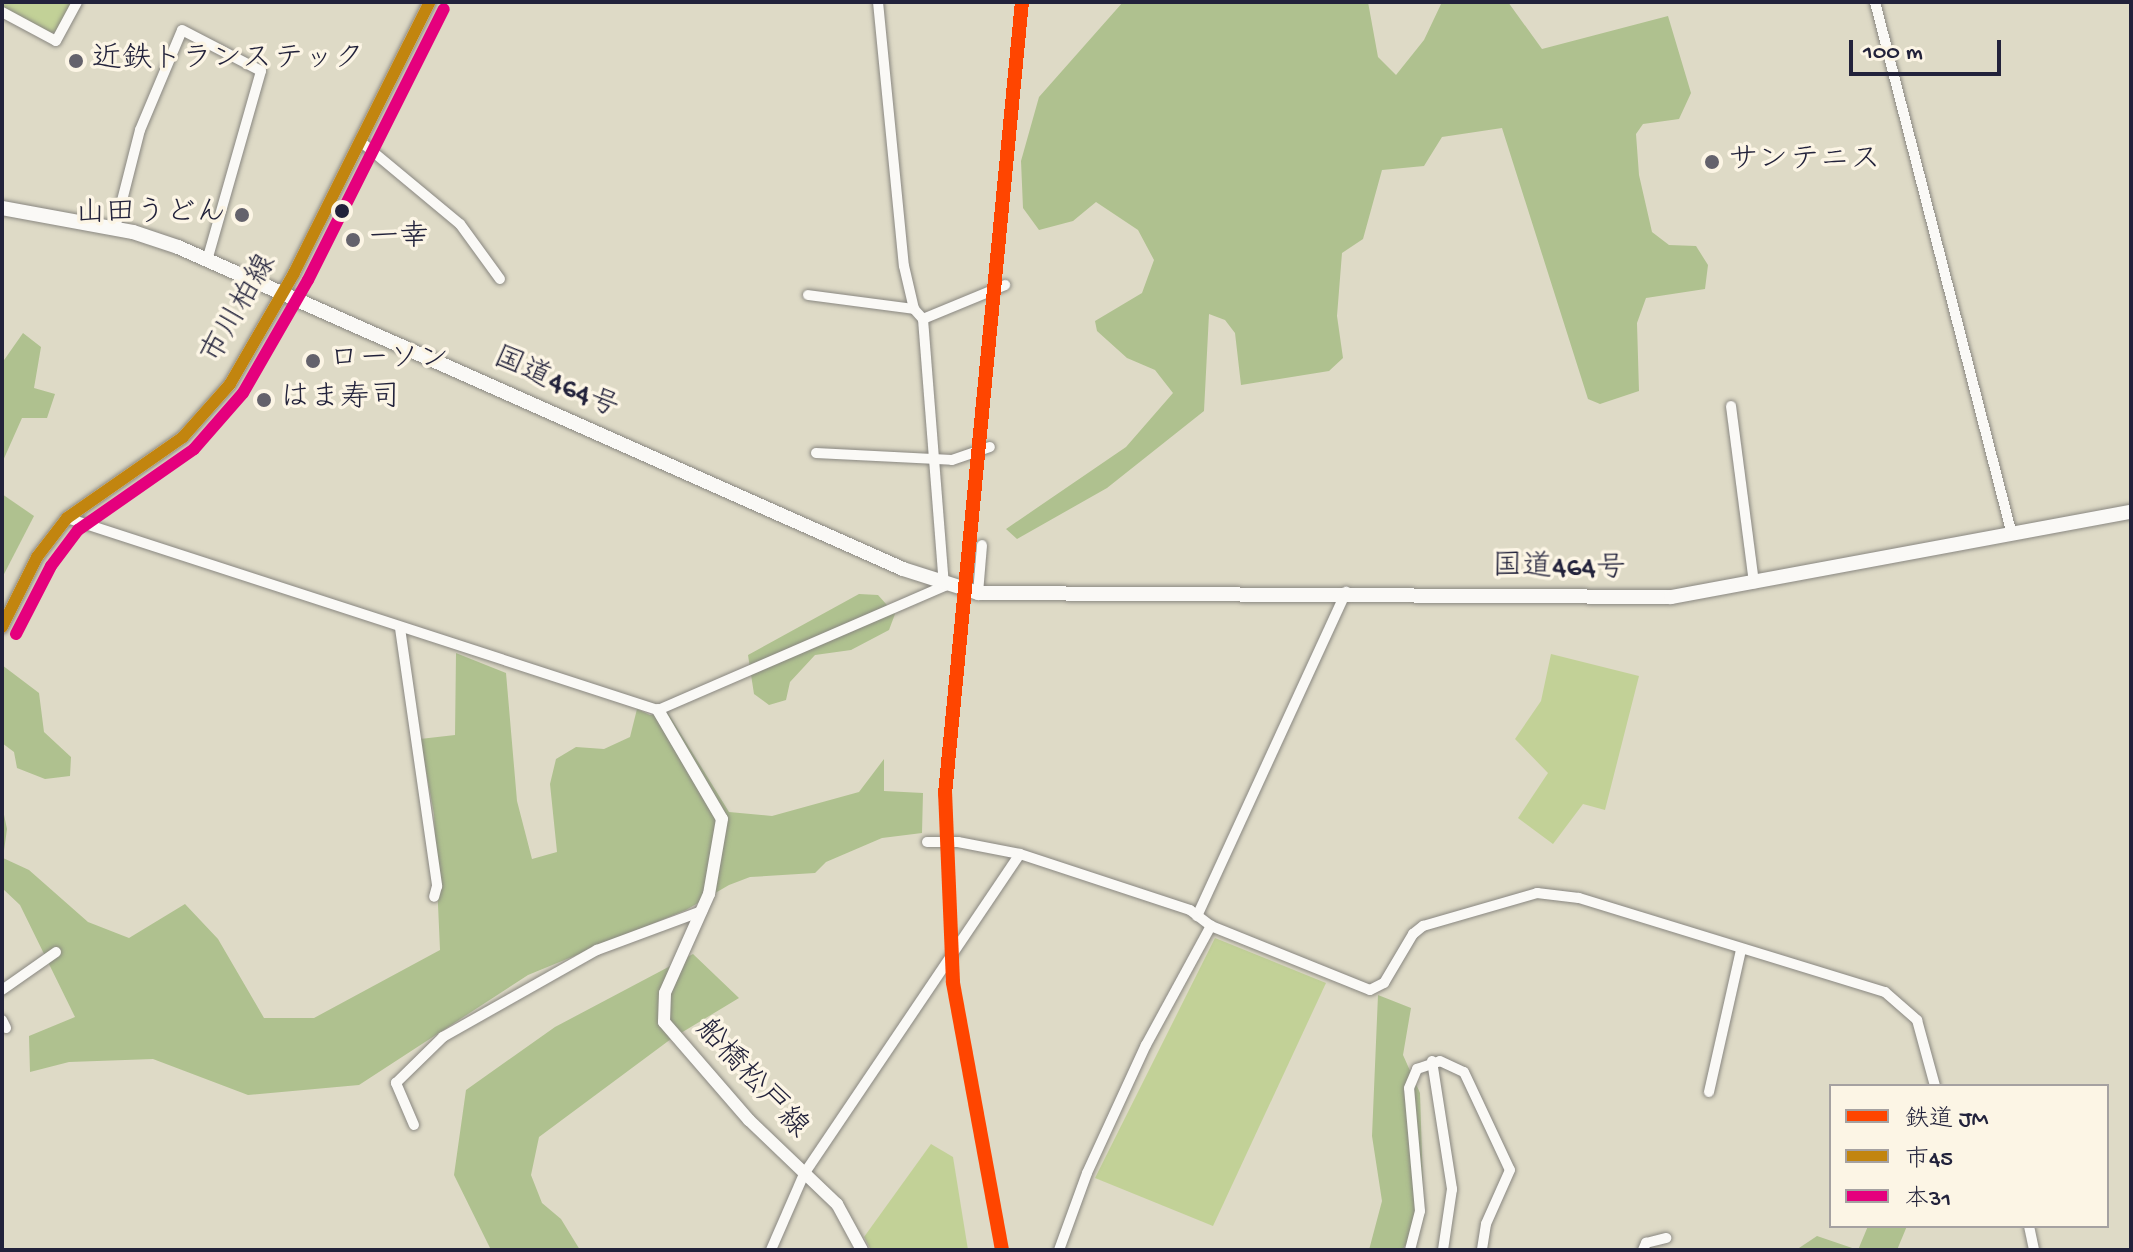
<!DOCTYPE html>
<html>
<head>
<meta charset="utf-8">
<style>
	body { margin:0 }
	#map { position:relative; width:2133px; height:1252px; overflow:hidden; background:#dedac6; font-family:"Gochi Hand","Klee One",sans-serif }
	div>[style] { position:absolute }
	.green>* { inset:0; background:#c2d197 }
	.forest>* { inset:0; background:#afc18f }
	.roads { filter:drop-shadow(0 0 2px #898781) drop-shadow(0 0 2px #898781) }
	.minor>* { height:10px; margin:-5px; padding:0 5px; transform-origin:5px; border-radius:5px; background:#faf9f6 }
	.major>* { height:12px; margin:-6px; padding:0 6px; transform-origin:6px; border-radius:6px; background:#faf9f6 }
	.highway>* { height:14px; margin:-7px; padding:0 7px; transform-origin:7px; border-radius:7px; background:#faf9f6 }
	.bus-1>* { height:12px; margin:-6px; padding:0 6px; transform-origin:6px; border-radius:6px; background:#c2850f }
	.bus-2>* { height:12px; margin:-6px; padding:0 6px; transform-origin:6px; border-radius:6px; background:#e5007d }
	.rail-1>* { height:14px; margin:-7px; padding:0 7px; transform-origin:7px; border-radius:7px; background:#ff4500 }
	.dots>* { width:22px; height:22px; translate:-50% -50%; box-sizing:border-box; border:4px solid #fcf5e5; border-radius:50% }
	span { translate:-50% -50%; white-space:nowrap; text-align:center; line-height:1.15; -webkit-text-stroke:7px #fcf5e5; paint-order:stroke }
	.poi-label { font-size:30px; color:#22223b }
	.left { translate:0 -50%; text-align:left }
	.right { translate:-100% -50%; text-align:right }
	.street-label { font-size:30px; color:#22223b }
	.frame { position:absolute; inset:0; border:4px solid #22223b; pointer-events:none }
	.legend { position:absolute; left:1829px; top:1084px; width:280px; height:144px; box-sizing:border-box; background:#fcf5e5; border:2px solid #a5a1a1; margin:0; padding:10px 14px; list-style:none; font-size:24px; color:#22223b }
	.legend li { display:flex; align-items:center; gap:16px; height:40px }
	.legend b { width:40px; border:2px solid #a5a1a1 }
	.scale { position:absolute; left:1849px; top:40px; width:152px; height:36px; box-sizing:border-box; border:4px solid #22223b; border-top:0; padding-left:10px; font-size:24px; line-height:28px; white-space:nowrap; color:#22223b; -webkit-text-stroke:6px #fcf5e5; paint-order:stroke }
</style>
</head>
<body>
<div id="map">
	<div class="green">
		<div style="clip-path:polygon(2px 2px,72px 2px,58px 31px,48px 34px,2px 9px)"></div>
		<div style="clip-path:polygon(1551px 654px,1639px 676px,1605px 810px,1583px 804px,1553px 844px,1518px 818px,1548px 773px,1515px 739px,1541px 701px)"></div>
		<div style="clip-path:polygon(1215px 938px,1326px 983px,1213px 1226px,1095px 1178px)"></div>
		<div style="clip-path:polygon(931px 1144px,953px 1157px,968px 1250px,871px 1250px,864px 1237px)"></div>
	</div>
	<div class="forest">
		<div style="clip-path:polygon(1123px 2px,1368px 2px,1378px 57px,1396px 75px,1424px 40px,1442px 2px,1508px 2px,1542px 49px,1668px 16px,1691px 93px,1679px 119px,1643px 124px,1636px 134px,1639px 175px,1652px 232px,1669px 245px,1696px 246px,1708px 265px,1705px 289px,1646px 298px,1637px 323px,1639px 391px,1600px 404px,1588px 399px,1502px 128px,1442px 137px,1424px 166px,1382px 170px,1363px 239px,1342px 253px,1337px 316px,1343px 358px,1329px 371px,1241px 385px,1235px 333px,1225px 320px,1209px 314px,1204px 411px,1107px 488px,1017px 539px,1006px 529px,1126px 447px,1173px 393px,1155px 370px,1127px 358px,1097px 331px,1095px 321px,1142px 293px,1154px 260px,1138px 230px,1096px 202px,1073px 221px,1039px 230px,1023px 208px,1021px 161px,1039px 97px)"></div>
		<div style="clip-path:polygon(23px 333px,41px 347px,34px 388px,55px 394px,47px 418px,22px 418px,2px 463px,2px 363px)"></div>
		<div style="clip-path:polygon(2px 494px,34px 516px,2px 578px)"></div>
		<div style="clip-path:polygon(859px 594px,878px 595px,895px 614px,889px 630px,851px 650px,815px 655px,790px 682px,786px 700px,769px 705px,754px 694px,748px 655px)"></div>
		<div style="clip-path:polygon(456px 653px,506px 673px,517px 801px,532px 859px,557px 852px,550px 784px,556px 759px,576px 747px,604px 749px,630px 737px,637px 709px,650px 715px,668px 713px,729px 812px,772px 816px,859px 792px,884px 759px,884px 791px,923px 793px,922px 833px,882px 838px,826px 862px,815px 873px,750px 877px,729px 885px,686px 910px,528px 975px,359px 1085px,248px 1095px,153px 1059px,69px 1062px,30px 1072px,29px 1036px,75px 1017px,20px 905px,2px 888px,2px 805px,7px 829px,3px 858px,29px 870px,88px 922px,129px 938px,185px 904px,218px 939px,264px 1018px,314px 1018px,440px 950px,434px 814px,420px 739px,455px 735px)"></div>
		<div style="clip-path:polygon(2px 665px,39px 693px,44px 732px,71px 757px,70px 776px,45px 779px,17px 768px,14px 752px,2px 743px)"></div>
		<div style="clip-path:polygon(693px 954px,739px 998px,671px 1039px,539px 1137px,531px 1175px,542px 1203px,561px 1219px,580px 1250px,491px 1250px,454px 1175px,466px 1090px,555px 1027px)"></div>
		<div style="clip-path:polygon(1378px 995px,1411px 1008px,1403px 1055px,1420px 1093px,1424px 1218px,1402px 1250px,1369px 1250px,1382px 1201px,1372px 1136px)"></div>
		<div style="clip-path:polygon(1868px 1226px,1907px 1226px,1897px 1250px,1796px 1250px,1817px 1236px,1858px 1250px)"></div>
	</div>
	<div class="roads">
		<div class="minor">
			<div style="left:878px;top:2px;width:265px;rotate:84.4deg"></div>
			<div style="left:904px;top:266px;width:44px;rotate:76.9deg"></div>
			<div style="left:914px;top:309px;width:13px;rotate:48deg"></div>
			<div style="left:1875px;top:2px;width:550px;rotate:75.58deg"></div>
			<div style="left:2px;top:12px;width:61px;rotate:28.2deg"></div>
			<div style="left:56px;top:41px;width:44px;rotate:-61.7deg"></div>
			<div style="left:360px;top:141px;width:130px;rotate:39.7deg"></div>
			<div style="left:460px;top:224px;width:68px;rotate:54deg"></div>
			<div style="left:115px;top:228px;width:101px;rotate:-75.7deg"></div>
			<div style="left:140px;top:130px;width:108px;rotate:-67.2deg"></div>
			<div style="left:182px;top:30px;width:89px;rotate:27.4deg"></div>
			<div style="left:261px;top:71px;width:197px;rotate:105.9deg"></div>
			<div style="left:808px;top:295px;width:107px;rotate:7.5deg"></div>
			<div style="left:1731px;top:406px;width:179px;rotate:82.6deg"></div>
			<div style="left:816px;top:453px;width:136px;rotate:2.9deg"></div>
			<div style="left:952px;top:460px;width:40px;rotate:-18.9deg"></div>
			<div style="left:67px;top:518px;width:621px;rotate:18deg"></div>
			<div style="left:658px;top:710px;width:312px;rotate:-23.4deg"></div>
			<div style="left:944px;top:586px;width:268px;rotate:-94.5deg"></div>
			<div style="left:923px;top:319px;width:89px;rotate:-22.5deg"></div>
			<div style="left:978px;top:593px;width:48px;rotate:-85.2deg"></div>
			<div style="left:400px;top:628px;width:261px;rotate:81.8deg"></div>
			<div style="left:437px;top:886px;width:11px;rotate:105deg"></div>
			<div style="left:927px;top:842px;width:31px"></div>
			<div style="left:958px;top:842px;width:63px;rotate:11deg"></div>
			<div style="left:1197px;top:916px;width:357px;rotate:-65.3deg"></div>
			<div style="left:2px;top:990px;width:66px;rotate:-35.1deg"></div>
			<div style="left:2px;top:1020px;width:9px;rotate:63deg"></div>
			<div style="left:1432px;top:1061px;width:130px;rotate:81.1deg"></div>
			<div style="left:1452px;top:1189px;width:62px;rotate:98.4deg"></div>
			<div style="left:1709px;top:1092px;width:146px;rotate:-77.3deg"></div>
			<div style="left:414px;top:1125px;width:46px;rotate:-113.2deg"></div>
			<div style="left:396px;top:1083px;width:66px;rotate:-44.4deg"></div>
			<div style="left:443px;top:1037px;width:177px;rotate:-29.5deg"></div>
			<div style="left:597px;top:950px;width:112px;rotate:-20.4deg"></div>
			<div style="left:2029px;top:1226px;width:25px;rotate:78deg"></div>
			<div style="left:771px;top:1250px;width:83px;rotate:-66.5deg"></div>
			<div style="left:804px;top:1174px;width:386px;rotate:-56deg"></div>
			<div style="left:1020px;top:854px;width:179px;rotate:18.2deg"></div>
			<div style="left:1190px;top:910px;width:26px;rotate:37deg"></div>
			<div style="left:1211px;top:926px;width:171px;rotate:21.9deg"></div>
			<div style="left:1370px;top:990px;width:16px;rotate:-27deg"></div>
			<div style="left:1384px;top:983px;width:57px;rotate:-59.4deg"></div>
			<div style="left:1413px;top:934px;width:13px;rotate:-39deg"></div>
			<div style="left:1423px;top:926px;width:119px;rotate:-16.1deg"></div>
			<div style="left:1537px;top:893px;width:42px;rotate:6.8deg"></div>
			<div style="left:1579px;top:898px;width:320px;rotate:17.1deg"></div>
			<div style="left:1885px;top:992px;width:43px;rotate:41.2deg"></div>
			<div style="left:1917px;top:1020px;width:68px;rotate:74.7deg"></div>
			<div style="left:1059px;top:1250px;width:82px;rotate:-70deg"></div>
			<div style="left:1087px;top:1173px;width:141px;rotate:-65.3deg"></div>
			<div style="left:1146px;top:1045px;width:136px;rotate:-61.4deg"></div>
			<div style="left:1410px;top:1250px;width:40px;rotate:-75.6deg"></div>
			<div style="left:1420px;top:1211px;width:123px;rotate:-95.1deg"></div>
			<div style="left:1409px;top:1088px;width:21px;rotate:-67deg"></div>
			<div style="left:1417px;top:1069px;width:24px;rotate:-19deg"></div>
			<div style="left:1440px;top:1061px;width:26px;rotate:25deg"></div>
			<div style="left:1464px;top:1072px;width:108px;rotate:64.9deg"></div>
			<div style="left:1510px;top:1170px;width:59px;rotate:114deg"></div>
			<div style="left:1486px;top:1224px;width:26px;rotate:99deg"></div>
			<div style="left:1643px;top:1250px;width:8px;rotate:-67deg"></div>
			<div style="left:1646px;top:1243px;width:21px;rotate:-14deg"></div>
		</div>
		<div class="major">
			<div style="left:2px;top:627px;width:78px;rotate:-63.4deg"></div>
			<div style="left:37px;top:557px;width:49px;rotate:-52.4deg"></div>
			<div style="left:67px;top:518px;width:141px;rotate:-34.9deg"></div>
			<div style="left:183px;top:437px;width:71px;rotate:-48.4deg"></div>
			<div style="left:230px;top:384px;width:128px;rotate:-60deg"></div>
			<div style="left:294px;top:273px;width:303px;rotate:-63.4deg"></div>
			<div style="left:658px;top:710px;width:126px;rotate:59.6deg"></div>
			<div style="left:722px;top:819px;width:76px;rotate:99.8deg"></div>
			<div style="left:709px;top:894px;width:108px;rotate:114deg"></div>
			<div style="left:665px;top:993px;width:29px;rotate:92deg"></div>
			<div style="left:664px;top:1022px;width:130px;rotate:49.1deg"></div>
			<div style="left:749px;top:1120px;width:122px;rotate:43.7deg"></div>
			<div style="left:837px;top:1204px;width:52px;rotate:61.5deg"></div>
		</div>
		<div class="highway">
			<div style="left:2px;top:208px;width:133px;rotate:10.4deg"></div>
			<div style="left:133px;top:232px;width:47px;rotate:18.4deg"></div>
			<div style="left:178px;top:247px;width:793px;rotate:23.95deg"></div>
			<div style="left:903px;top:569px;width:79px;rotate:17.7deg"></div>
			<div style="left:978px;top:593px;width:693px;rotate:0.33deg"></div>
			<div style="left:1671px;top:597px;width:468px;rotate:-10.5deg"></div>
		</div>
	</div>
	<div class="bus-1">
		<div style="left:2px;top:627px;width:78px;rotate:-63.4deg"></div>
		<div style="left:37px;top:557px;width:49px;rotate:-52.4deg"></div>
		<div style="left:67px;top:518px;width:141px;rotate:-34.9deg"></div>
		<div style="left:183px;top:437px;width:71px;rotate:-48.4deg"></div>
		<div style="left:230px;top:384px;width:128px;rotate:-60deg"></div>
		<div style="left:294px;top:273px;width:303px;rotate:-63.4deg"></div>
	</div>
	<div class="bus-2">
		<div style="left:16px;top:634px;width:76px;rotate:-62.8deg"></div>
		<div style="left:51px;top:566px;width:45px;rotate:-53.1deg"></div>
		<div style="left:78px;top:530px;width:141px;rotate:-34.9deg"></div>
		<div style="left:194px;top:449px;width:74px;rotate:-48.8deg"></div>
		<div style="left:243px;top:393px;width:130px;rotate:-60.1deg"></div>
		<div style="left:308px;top:280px;width:303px;rotate:-63.4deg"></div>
	</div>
	<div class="rail-1">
		<div style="left:1002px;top:1250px;width:272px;rotate:-100.4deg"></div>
		<div style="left:953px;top:982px;width:188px;rotate:-92.4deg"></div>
		<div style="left:945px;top:794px;width:796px;rotate:-84.45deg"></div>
	</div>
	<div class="dots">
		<div style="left:76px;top:61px;background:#64626c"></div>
		<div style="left:1712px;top:162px;background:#64626c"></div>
		<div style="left:342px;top:211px;background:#22223b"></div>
		<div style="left:242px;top:215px;background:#64626c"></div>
		<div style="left:353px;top:240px;background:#64626c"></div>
		<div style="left:313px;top:361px;background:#64626c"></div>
		<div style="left:264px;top:400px;background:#64626c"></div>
	</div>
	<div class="poi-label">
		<span class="left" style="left:92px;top:61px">近鉄トランステック</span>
		<span class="left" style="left:1728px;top:162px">サンテニス</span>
		<span class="right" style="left:226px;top:215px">山田うどん</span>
		<span class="left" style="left:369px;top:240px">一幸</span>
		<span class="left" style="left:329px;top:361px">ローソン</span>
		<span class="left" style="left:280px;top:400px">はま寿司</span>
	</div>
	<div class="street-label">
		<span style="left:241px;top:310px;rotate:-60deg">市川柏線</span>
		<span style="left:555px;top:385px;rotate:24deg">国道464号</span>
		<span style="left:1559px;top:570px;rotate:1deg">国道464号</span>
		<span style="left:750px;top:1080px;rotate:47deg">船橋松戸線</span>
	</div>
	<div class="frame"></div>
	<ul class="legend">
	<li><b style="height:10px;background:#ff4500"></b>鉄道 JM</li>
	<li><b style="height:10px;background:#c2850f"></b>市45</li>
	<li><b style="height:10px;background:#e5007d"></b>本31</li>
	</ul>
	<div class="scale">100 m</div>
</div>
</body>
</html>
